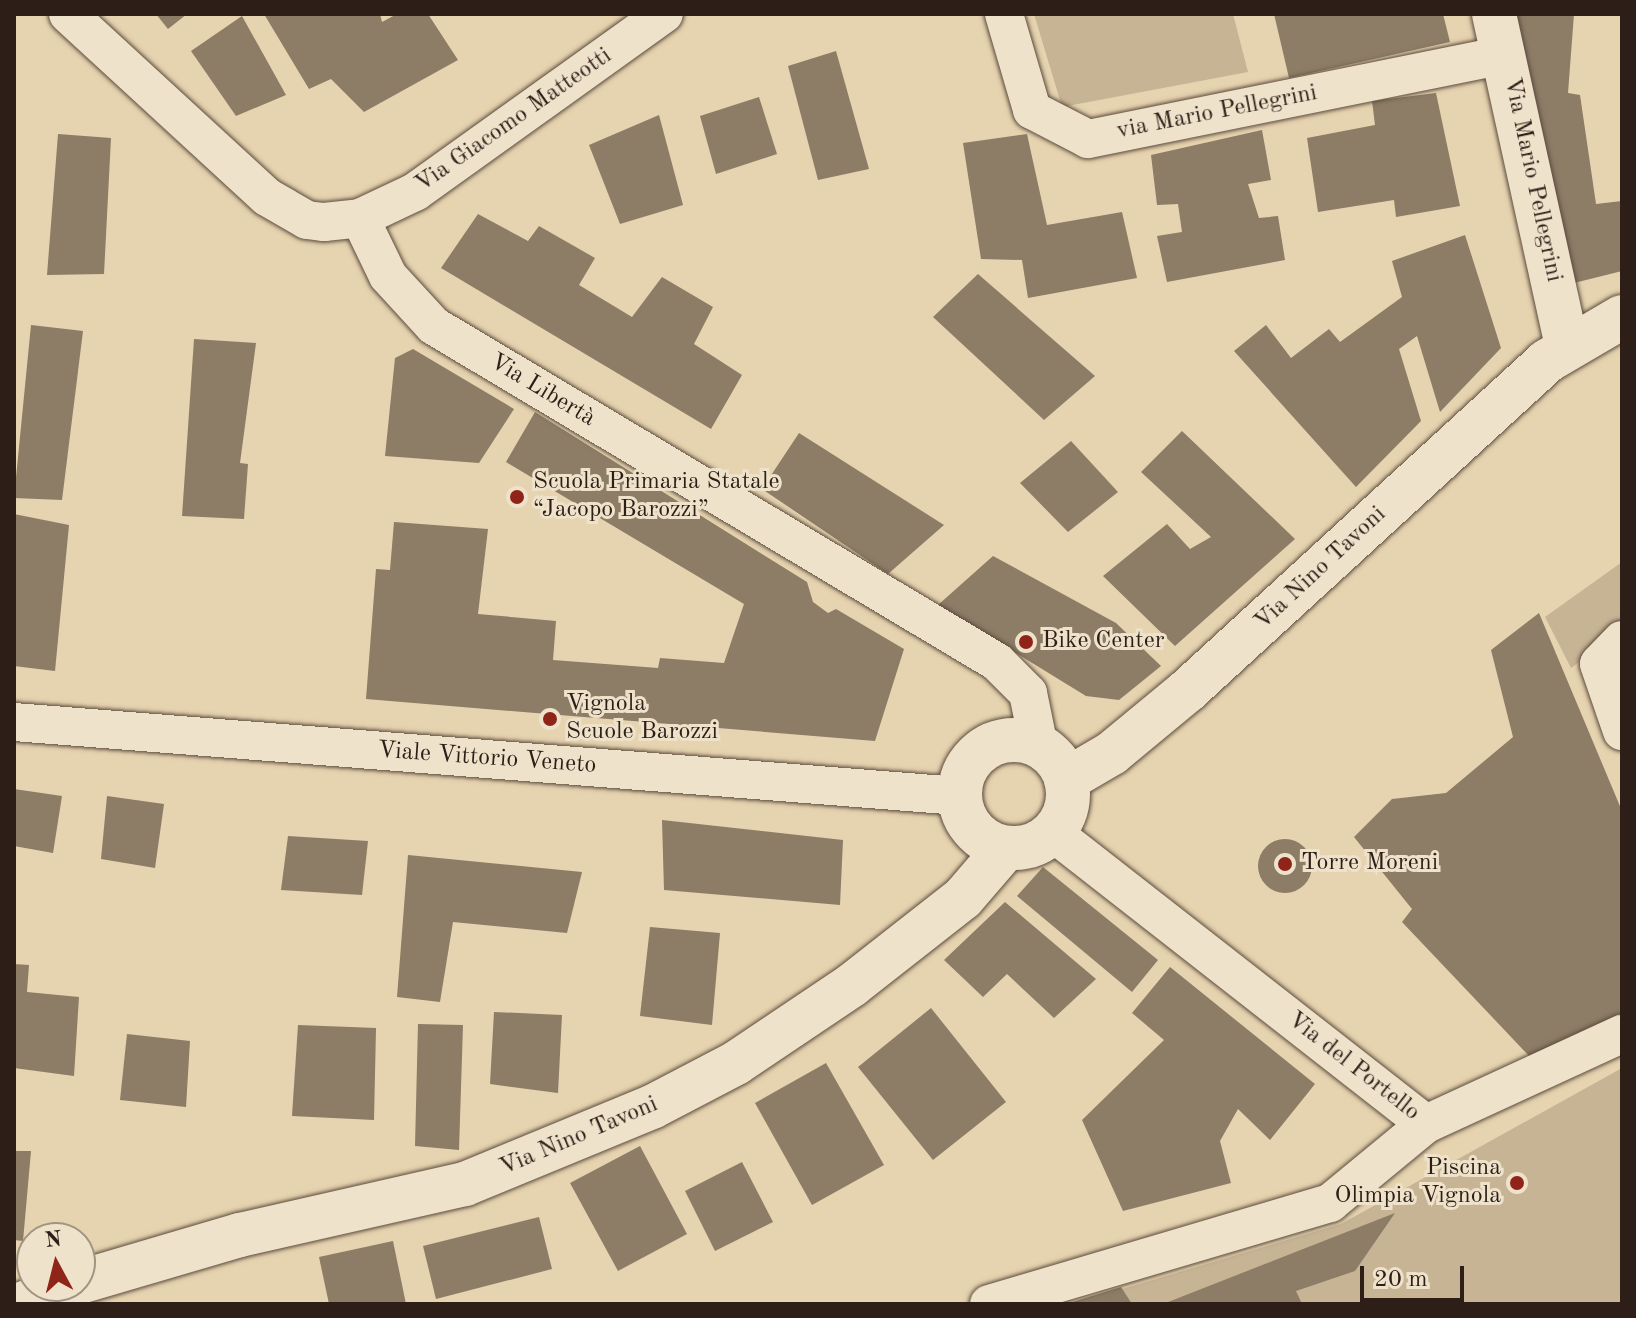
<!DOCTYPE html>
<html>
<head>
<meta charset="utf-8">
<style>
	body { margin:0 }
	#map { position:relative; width:1636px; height:1318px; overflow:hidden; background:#e6d3af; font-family:"Old Standard TT",serif }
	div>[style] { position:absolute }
	.green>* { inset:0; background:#c7b495 }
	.building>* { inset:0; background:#8d7c66 }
	.round { border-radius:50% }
	.roads { filter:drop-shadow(0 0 2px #5b4b3d) drop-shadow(0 0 2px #5b4b3d) }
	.street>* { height:38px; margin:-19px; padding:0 19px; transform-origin:19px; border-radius:19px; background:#efe2cb }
	.secondary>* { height:44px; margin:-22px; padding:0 22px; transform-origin:22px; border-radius:22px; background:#efe2cb }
	.secondary>.ring { margin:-22px; padding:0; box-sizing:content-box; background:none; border:44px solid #efe2cb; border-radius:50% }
	.dots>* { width:22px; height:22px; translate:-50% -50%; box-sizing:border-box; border:4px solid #efe2cb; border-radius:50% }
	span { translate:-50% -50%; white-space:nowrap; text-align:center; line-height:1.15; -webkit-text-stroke:6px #efe2cb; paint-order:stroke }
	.street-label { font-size:24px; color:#2d1e17 }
	.poi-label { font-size:24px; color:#2d1e17 }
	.left { translate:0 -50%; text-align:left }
	.right { translate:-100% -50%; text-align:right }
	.frame { position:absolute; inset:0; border:16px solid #2d1e17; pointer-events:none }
	.north { position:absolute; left:16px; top:1222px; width:80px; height:80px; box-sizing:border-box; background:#efe2cb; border:2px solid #a19483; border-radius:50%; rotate:353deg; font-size:22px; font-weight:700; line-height:32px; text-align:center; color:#2d1e17 }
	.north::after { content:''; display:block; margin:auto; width:28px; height:36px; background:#8f2418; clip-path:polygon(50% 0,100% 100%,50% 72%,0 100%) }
	.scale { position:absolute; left:1360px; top:1266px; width:104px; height:36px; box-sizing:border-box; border:4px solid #2d1e17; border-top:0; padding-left:10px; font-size:24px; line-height:28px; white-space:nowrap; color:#2d1e17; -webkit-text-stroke:6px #efe2cb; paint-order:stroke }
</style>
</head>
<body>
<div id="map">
	<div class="green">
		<div style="clip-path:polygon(1034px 14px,1233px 14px,1248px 72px,1062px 107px)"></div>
		<div style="clip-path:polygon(1622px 562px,1622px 630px,1571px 668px,1545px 617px)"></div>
		<div style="clip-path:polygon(1622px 1068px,1622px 1304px,1072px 1304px,1341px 1224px)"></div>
	</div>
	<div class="building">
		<div style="clip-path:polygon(156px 14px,187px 14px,168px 29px)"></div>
		<div style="clip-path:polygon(264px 14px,380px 14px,382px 22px,397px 14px,428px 14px,458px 60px,364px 112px,331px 79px,309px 89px)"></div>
		<div style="clip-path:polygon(1274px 14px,1443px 14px,1450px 42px,1289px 78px)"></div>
		<div style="clip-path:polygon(1512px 14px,1574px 14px,1568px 93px,1580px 95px,1596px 204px,1622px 201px,1622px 271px,1570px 284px)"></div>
		<div style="clip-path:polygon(242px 16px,286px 95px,236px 116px,191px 51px)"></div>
		<div style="clip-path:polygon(836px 51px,869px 169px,818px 180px,788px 66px)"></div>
		<div style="clip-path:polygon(1436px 93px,1460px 206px,1396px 217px,1394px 200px,1318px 212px,1307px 138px,1375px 125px,1372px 101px)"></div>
		<div style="clip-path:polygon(759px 97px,777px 154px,716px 174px,700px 116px)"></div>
		<div style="clip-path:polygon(659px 115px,683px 205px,620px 224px,589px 145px)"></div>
		<div style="clip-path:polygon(1262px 130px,1271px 180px,1248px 184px,1259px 218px,1278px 216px,1285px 260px,1167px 282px,1157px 236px,1182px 232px,1178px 204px,1157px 205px,1151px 155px)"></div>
		<div style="clip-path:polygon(58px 134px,111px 138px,104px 274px,47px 275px)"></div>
		<div style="clip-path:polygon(1027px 134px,1047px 225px,1122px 212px,1137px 278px,1028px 298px,1022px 260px,981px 259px,963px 143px)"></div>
		<div style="clip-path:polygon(478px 214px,528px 241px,539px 226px,595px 258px,579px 285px,632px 317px,662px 277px,713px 307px,694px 344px,742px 375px,711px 429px,441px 268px)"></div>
		<div style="clip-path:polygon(1465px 235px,1501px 348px,1440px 412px,1417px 336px,1399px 349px,1421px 421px,1356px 487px,1234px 351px,1266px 325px,1291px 358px,1329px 329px,1340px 342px,1402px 297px,1392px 261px)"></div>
		<div style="clip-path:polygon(978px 274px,1095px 376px,1044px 420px,933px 317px)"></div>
		<div style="clip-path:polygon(31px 325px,83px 331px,62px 500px,14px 498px)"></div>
		<div style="clip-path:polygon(194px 339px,256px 343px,240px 463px,248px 464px,244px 519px,182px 516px)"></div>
		<div style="clip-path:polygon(413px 349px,514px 409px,479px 463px,385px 456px,395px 358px)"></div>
		<div style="clip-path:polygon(535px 412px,807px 582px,813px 602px,828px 613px,836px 609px,904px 649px,875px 741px,366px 699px,376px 569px,390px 570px,394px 522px,488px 529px,478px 614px,556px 621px,553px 660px,658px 668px,660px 658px,724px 663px,744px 604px,506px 462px)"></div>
		<div style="clip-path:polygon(1182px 431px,1295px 539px,1175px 646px,1103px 576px,1167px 524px,1190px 549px,1211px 537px,1141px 472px)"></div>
		<div style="clip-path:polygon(799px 433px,944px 525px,888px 574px,762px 489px)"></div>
		<div style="clip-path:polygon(1071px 441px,1118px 492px,1068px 532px,1020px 483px)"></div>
		<div style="clip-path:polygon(14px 514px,69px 525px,55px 671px,14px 666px)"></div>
		<div style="clip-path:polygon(993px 556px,1116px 623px,1161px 666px,1119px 700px,1086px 696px,938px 605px)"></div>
		<div style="clip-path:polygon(1539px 613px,1622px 811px,1622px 1019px,1531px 1058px,1402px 922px,1412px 909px,1354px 837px,1392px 799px,1446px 793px,1513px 737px,1491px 650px)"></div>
		<div style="clip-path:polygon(14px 789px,62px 796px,53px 853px,14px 846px)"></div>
		<div style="clip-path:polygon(107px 796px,164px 804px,155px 868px,101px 859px)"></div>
		<div style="clip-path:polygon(662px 820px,843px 840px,840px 905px,664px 890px)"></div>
		<div style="clip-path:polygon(288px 836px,368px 841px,362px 895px,281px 890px)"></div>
		<div class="round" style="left:1258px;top:839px;width:54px;height:54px"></div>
		<div style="clip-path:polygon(408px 855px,582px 872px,567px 933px,453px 922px,440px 1002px,397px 997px)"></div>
		<div style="clip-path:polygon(1043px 867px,1158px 960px,1132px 992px,1017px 896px)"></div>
		<div style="clip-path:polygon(1005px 902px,1096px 979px,1054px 1018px,1007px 974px,983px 997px,944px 960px)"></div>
		<div style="clip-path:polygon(650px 927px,720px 933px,712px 1025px,640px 1016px)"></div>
		<div style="clip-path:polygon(14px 964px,29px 965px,27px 992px,79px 997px,74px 1076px,14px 1068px)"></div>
		<div style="clip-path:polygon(1170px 967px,1315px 1084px,1270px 1140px,1238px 1109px,1220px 1141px,1231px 1183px,1123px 1211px,1082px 1120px,1164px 1040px,1132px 1013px)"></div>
		<div style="clip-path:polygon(931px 1008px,1006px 1102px,933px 1160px,858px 1067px)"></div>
		<div style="clip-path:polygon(494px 1012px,562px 1015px,558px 1093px,490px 1084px)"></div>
		<div style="clip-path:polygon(418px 1024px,463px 1025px,459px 1150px,415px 1146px)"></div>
		<div style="clip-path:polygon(298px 1025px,376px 1028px,374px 1120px,292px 1116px)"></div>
		<div style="clip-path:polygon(127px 1034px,190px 1041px,186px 1107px,120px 1100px)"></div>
		<div style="clip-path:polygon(826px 1063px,884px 1165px,812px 1205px,755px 1103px)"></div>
		<div style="clip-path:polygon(640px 1146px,687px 1234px,618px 1271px,570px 1183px)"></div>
		<div style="clip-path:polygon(14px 1151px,31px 1151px,23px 1241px,14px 1240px)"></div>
		<div style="clip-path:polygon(742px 1162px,773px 1222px,715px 1251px,685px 1191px)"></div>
		<div style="clip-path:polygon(1395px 1213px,1355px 1271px,1296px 1291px,1302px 1304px,1163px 1304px)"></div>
		<div style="clip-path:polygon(539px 1217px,552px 1269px,436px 1299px,423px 1246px)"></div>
		<div style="clip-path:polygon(393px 1241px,406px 1304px,329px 1304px,319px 1257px)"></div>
		<div style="clip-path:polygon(1121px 1287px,1132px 1304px,1070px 1304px,1069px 1303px)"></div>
	</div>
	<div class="roads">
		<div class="street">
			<div style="left:68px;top:14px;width:270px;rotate:42.6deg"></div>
			<div style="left:267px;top:197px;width:46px;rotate:29.9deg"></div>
			<div style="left:307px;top:220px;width:17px;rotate:7deg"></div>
			<div style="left:324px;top:222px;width:36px;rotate:-6deg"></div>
			<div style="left:360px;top:218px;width:61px;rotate:-25.3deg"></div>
			<div style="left:415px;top:192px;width:306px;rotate:-35.6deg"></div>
			<div style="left:1004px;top:14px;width:100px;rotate:73.7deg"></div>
			<div style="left:1032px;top:110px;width:63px;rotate:27.4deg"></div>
			<div style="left:1088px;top:139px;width:425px;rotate:-11.4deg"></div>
			<div style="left:360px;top:218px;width:64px;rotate:64.2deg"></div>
			<div style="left:388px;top:276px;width:68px;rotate:47.4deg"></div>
			<div style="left:434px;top:326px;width:656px;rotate:30.83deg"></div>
			<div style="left:997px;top:662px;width:44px;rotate:45deg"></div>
			<div style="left:1028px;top:693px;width:55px;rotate:78.5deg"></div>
			<div style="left:1622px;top:640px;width:33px;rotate:134deg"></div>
			<div style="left:1599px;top:664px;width:71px;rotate:71.1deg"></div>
			<div style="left:14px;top:722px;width:948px;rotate:4.48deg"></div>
			<div style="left:1052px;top:832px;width:474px;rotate:38deg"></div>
			<div style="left:989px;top:1304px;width:356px;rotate:-16.5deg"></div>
			<div style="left:1330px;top:1203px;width:124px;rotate:-39.5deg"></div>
			<div style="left:1426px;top:1124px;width:216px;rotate:-24.7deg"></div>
		</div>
		<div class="secondary">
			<div style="left:1494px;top:14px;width:341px;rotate:77.6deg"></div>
			<div class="ring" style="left:960px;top:740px;width:64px;height:64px"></div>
			<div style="left:1066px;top:780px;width:53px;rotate:-30.4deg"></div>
			<div style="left:1112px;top:753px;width:97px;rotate:-39.6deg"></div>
			<div style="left:1187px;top:691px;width:488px;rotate:-42.5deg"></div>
			<div style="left:1547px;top:361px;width:87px;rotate:-30.4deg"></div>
			<div style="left:80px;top:1282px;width:167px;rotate:-16.4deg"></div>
			<div style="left:240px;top:1235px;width:231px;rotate:-12.8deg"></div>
			<div style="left:465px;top:1184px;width:202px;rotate:-22.4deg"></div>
			<div style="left:652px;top:1107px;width:95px;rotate:-27.6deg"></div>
			<div style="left:736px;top:1063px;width:140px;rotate:-33.9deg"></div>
			<div style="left:852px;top:985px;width:141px;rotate:-38.1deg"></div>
			<div style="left:963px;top:898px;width:66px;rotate:-49.3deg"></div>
			<div style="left:22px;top:1304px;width:49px;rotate:-21.4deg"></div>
		</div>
	</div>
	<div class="dots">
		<div style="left:517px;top:497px;background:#8f2418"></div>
		<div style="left:1026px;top:642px;background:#8f2418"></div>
		<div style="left:550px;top:719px;background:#8f2418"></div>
		<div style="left:1285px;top:864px;background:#8f2418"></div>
		<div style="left:1517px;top:1183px;background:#8f2418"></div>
	</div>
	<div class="street-label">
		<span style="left:1217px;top:113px;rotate:-11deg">via Mario Pellegrini</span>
		<span style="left:514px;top:121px;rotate:-35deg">Via Giacomo Matteotti</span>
		<span style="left:1532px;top:180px;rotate:78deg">Via Mario Pellegrini</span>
		<span style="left:542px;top:391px;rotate:31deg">Via Libertà</span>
		<span style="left:1321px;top:569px;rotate:-43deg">Via Nino Tavoni</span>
		<span style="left:487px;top:759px;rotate:4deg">Viale Vittorio Veneto</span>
		<span style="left:1353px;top:1067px;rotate:38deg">Via del Portello</span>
		<span style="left:579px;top:1137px;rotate:-23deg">Via Nino Tavoni</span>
	</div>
	<div class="poi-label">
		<span class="left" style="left:533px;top:497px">Scuola Primaria Statale<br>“Jacopo Barozzi”</span>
		<span class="left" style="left:1042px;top:642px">Bike Center</span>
		<span class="left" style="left:566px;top:719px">Vignola<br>Scuole Barozzi</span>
		<span class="left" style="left:1301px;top:864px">Torre Moreni</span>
		<span class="right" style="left:1501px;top:1183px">Piscina<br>Olimpia Vignola</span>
	</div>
	<div class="frame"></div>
	<div class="north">N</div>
	<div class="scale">20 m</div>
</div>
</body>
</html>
